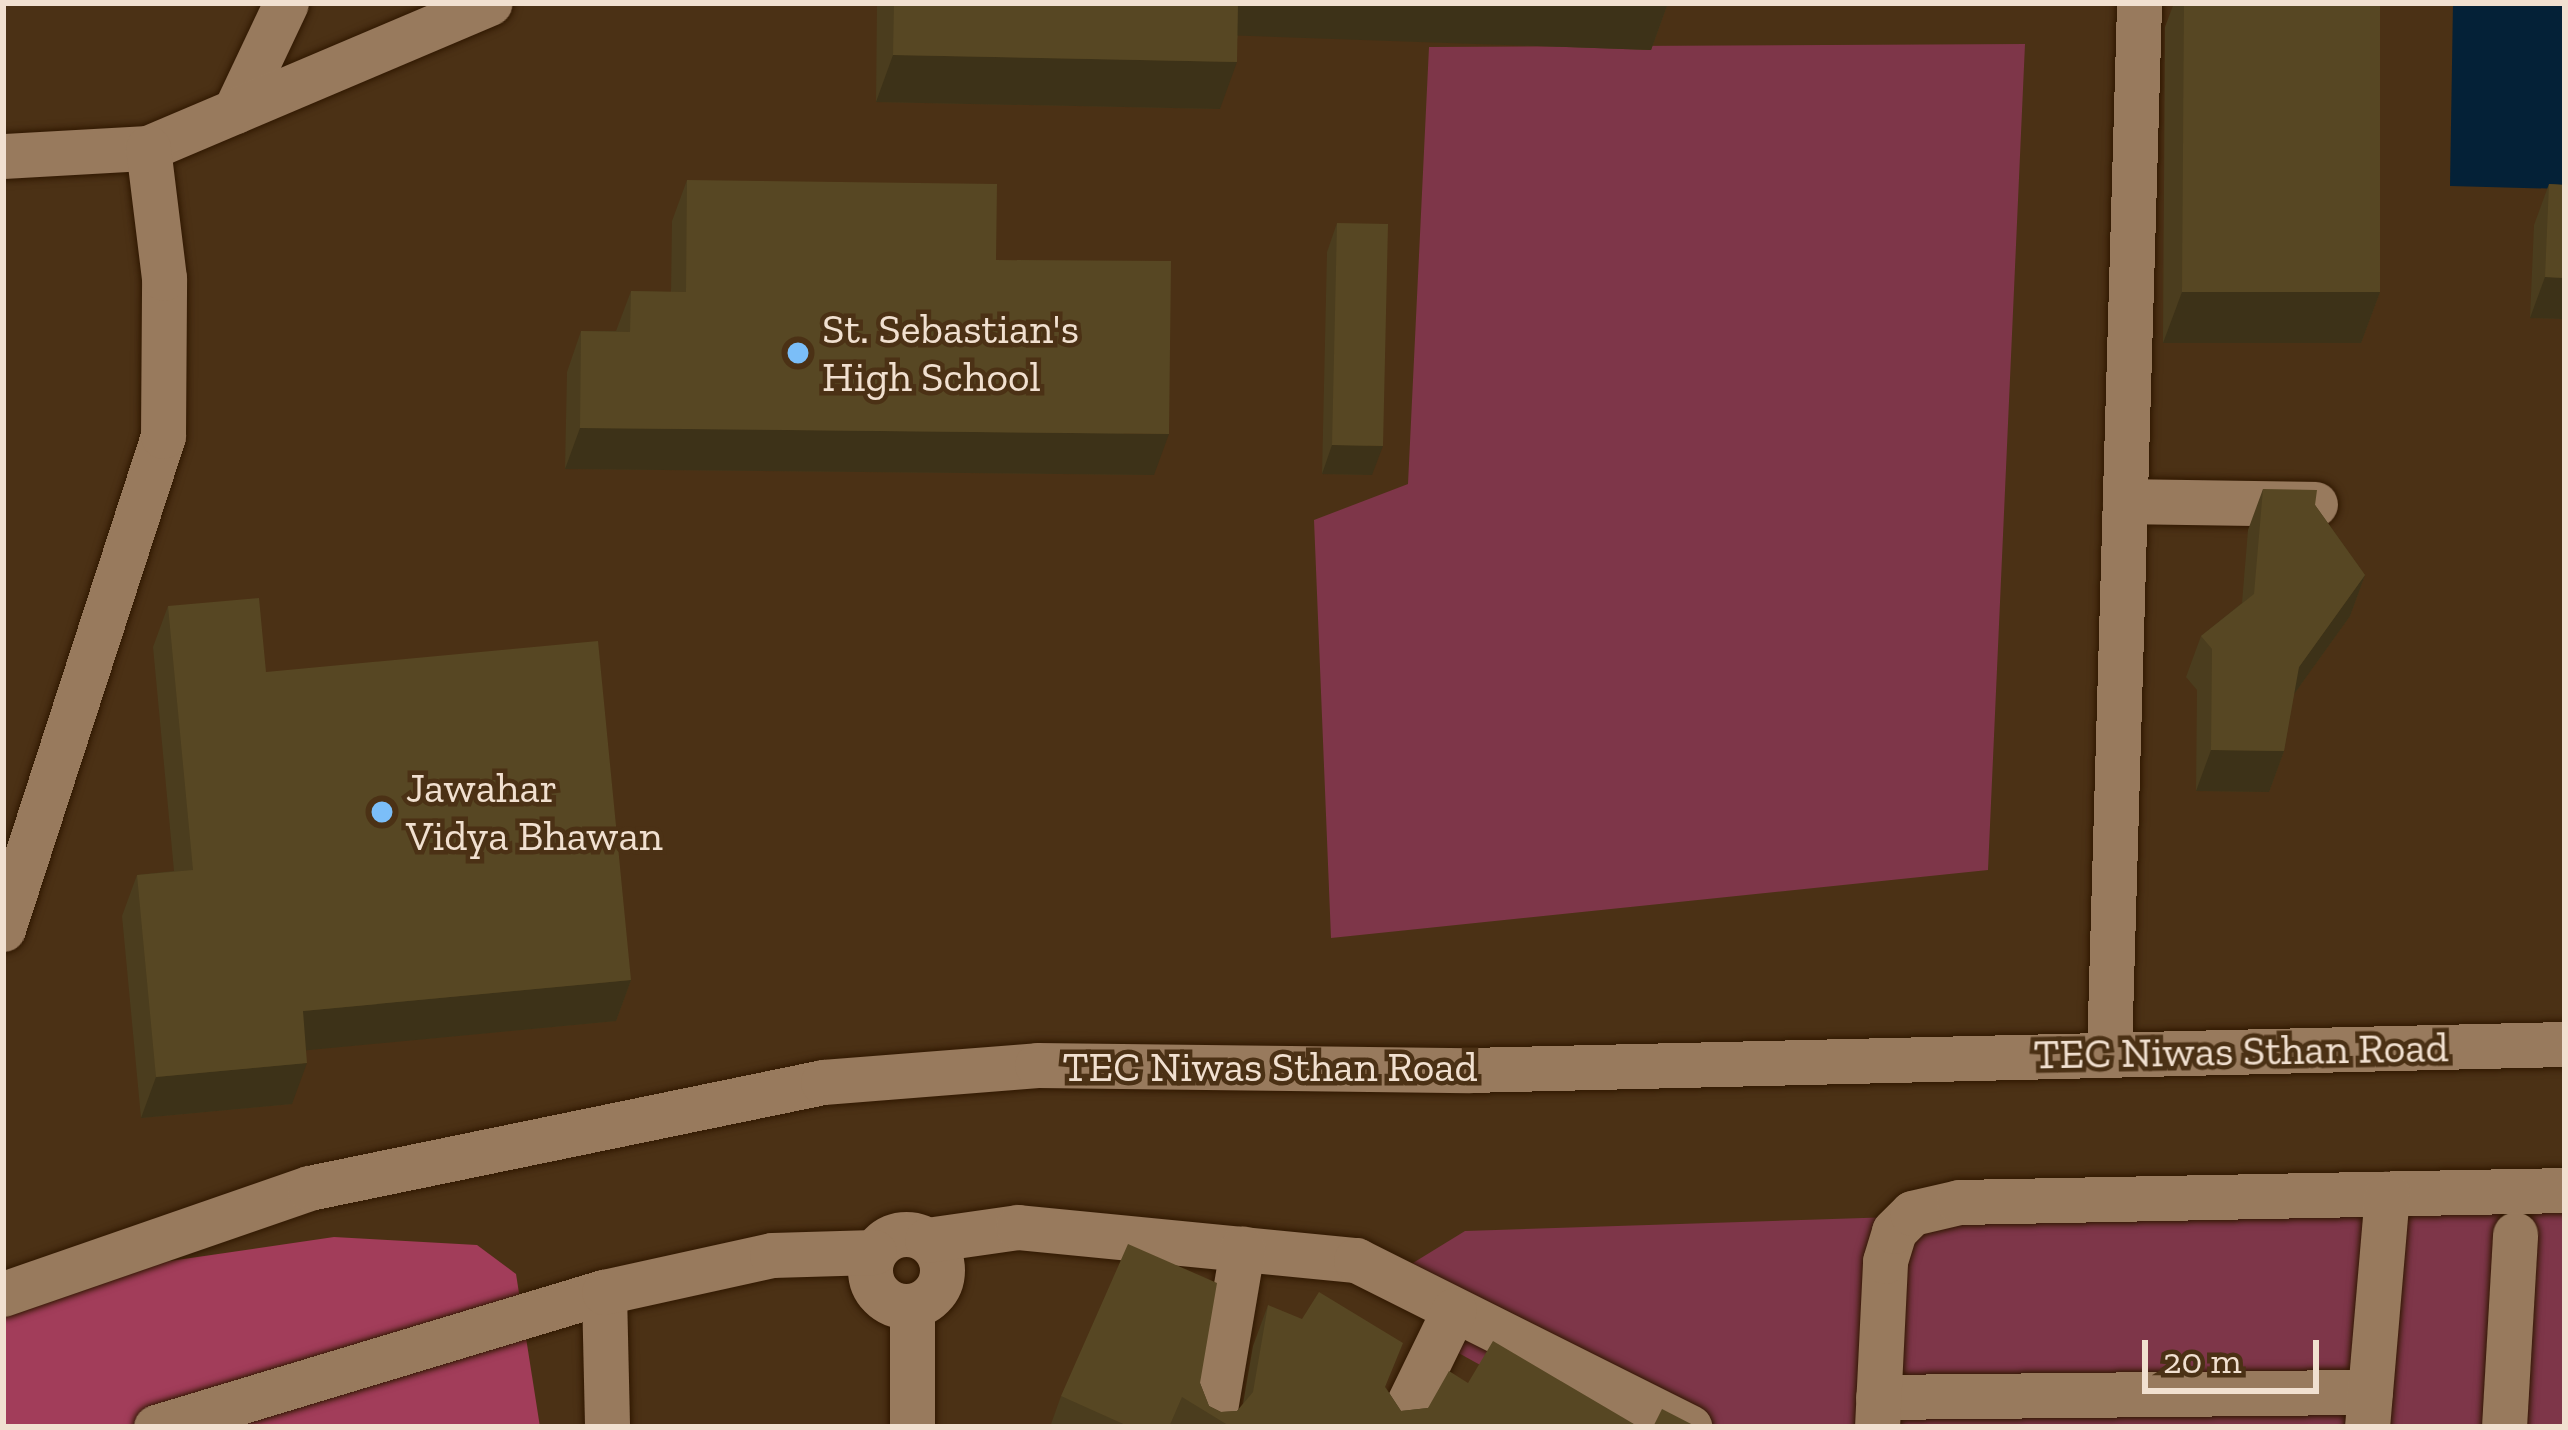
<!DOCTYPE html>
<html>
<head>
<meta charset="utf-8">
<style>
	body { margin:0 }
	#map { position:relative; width:2568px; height:1430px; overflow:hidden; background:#4b3115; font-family:"Zilla Slab",serif }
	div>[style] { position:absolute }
	.green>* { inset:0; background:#7e3649 }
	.forest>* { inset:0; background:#a23d5a }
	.water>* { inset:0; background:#042137 }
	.roads { filter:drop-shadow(0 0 3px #301800) drop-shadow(0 0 3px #301800) }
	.minor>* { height:45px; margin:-22.5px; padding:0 22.5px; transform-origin:22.5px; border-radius:22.5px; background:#987a5d }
	.minor>.ring { margin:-22.5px; padding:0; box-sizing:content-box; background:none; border:45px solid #987a5d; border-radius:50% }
	.wall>* { inset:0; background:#4b3d1e }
	.shaded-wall>* { inset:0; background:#3d3218 }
	.building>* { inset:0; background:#574723 }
	.dots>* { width:33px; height:33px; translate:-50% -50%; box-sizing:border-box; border:6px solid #4b3115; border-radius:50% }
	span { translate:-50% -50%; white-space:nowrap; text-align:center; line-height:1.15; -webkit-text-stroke:9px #4b3115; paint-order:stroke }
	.poi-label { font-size:42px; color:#f1e0d0 }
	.left { translate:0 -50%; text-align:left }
	.street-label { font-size:42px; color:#f1e0d0 }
	.frame { position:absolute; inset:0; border:6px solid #f1e0d0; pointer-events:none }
	.scale { position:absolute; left:2142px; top:1340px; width:177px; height:54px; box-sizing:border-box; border:6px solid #f1e0d0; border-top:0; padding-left:15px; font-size:36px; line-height:42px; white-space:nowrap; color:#f1e0d0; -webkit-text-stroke:9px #4b3115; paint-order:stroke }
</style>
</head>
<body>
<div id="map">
	<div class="green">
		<div style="clip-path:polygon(2025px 44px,1988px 870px,1331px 938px,1314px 520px,1408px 484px,1429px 47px)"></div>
		<div style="clip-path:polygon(2565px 1195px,2565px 1427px,1592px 1427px,1446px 1346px,1395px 1274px,1465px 1231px)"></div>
	</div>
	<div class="forest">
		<div style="clip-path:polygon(334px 1237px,477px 1245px,516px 1274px,540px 1427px,3px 1427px,3px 1294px,53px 1278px)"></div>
	</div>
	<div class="water">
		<div style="clip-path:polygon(2453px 3px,2565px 3px,2565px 189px,2450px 186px)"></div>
	</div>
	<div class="roads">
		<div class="minor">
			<div style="left:235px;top:111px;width:119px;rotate:-64.7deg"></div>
			<div style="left:3px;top:156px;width:145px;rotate:-3.2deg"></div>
			<div style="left:148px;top:148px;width:371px;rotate:-23deg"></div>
			<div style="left:2125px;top:501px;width:190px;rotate:0.9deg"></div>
			<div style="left:3px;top:929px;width:518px;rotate:-72.02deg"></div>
			<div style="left:163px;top:436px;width:158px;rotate:-89.6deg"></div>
			<div style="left:164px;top:278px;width:131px;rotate:-97deg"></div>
			<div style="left:2109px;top:1053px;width:1050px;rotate:-88.36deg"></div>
			<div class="ring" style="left:870px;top:1234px;width:27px;height:27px"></div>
			<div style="left:927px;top:1240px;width:92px;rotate:-8.1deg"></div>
			<div style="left:1018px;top:1227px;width:340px;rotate:5.6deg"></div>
			<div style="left:1356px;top:1260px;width:373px;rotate:26.6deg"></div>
			<div style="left:604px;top:1292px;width:135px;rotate:88.7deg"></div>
			<div style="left:3px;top:1294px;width:324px;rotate:-19.1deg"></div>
			<div style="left:309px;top:1188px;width:525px;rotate:-11.65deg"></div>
			<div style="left:823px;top:1082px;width:215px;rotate:-4.5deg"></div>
			<div style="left:1037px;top:1065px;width:432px;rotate:0.7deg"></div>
			<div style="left:1469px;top:1070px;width:1096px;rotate:-1.36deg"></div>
			<div style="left:1878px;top:1397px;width:492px;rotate:-0.6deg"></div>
			<div style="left:156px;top:1427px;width:468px;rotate:-16.8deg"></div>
			<div style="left:604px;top:1292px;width:172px;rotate:-12.4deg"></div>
			<div style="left:772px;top:1255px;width:102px;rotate:-1.7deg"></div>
			<div style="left:912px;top:1427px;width:121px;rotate:-90deg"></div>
			<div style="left:1212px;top:1427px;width:181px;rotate:-80.4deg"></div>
			<div style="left:1397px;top:1427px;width:130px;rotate:-64deg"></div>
			<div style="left:1877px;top:1427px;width:166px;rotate:-87.2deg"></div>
			<div style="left:1885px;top:1261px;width:31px;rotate:-73deg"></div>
			<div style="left:1894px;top:1231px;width:25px;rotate:-45deg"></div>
			<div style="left:1912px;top:1213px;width:48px;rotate:-13.2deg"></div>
			<div style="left:1959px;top:1202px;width:606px;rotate:-1.13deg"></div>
			<div style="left:2367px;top:1427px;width:234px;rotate:-85.1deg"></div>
			<div style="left:2504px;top:1427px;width:193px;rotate:-86.7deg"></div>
		</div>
	</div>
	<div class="wall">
		<div style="clip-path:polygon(877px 3px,1668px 3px,1651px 50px,1238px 35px,1220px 109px,876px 102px)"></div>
		<div style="clip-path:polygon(2174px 3px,2380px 3px,2380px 292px,2361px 343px,2163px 343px,2165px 27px)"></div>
		<div style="clip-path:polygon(687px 180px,996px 260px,1154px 475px,565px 469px,567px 372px,581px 331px,616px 331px,631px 291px,671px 292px,672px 221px)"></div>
		<div style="clip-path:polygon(2549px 184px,2565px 185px,2565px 319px,2530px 318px,2534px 225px)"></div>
		<div style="clip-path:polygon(1337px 223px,1372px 475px,1322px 474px,1327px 252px)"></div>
		<div style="clip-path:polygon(2263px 489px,2315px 505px,2365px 575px,2350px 616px,2294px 694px,2284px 751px,2269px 792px,2196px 791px,2197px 690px,2186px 677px,2201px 636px,2242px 603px,2248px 530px)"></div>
		<div style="clip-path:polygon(168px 606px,266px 672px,631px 980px,616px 1021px,306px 1050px,292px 1104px,141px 1118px,122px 916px,137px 875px,174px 871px,153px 647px)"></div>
		<div style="clip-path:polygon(1268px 1305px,1386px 1388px,1401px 1411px,1428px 1408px,1468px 1383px,1639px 1427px,1050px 1427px,1061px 1396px,1200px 1383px,1209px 1406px,1221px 1412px,1237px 1411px,1243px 1404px,1253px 1346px)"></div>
	</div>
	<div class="shaded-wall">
		<div style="clip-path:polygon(1233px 3px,1668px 3px,1651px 50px,1222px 35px)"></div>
		<div style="clip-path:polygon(893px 55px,1237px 62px,1220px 109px,876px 102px)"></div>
		<div style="clip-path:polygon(2545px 277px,2565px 278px,2565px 319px,2530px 318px)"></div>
		<div style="clip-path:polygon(2182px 292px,2380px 292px,2361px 343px,2163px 343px)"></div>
		<div style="clip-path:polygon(580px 428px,1169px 434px,1154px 475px,565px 469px)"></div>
		<div style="clip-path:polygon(1332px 445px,1383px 446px,1372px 475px,1322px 474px)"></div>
		<div style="clip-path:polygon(2365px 575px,2350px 616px,2284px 708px,2299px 667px)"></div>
		<div style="clip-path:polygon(2211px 750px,2284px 751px,2269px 792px,2196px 791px)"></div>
		<div style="clip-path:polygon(631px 980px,616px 1021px,288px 1052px,303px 1011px)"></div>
		<div style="clip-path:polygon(307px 1063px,292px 1104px,141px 1118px,156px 1077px)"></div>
	</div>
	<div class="building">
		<div style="clip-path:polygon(894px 3px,1238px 3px,1237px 62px,893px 55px)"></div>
		<div style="clip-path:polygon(2184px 3px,2380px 3px,2380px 292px,2182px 292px)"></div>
		<div style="clip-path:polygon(687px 180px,997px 184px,996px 260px,1171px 261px,1169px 434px,580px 428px,581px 331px,630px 332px,631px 291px,686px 292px)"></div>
		<div style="clip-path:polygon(2549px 184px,2565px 185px,2565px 278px,2545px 277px)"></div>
		<div style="clip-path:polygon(1337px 223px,1388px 224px,1383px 446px,1332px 445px)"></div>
		<div style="clip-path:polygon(2263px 489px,2317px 490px,2315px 505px,2365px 575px,2299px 667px,2284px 751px,2211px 750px,2212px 649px,2201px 636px,2254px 594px)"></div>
		<div style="clip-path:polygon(259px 598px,266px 672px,598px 641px,631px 980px,303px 1011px,307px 1063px,156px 1077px,137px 875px,193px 870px,168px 606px)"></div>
		<div style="clip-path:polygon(1128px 1244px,1217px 1283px,1200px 1383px,1209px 1406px,1221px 1412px,1237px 1411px,1253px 1392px,1268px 1305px,1302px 1319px,1319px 1292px,1403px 1343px,1385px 1387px,1401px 1411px,1428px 1408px,1449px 1371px,1468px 1383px,1493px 1341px,1639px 1427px,1231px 1427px,1182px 1397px,1169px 1427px,1130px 1427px,1061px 1396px)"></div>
		<div style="clip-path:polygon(1662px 1409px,1697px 1427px,1653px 1427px)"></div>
	</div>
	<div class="dots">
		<div style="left:798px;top:353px;background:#7bbef8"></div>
		<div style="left:382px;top:812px;background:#7bbef8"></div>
	</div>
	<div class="poi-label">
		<span class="left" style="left:822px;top:353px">St. Sebastian's<br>High School</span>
		<span class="left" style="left:406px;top:812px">Jawahar<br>Vidya Bhawan</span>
	</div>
	<div class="street-label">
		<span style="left:2241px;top:1051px;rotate:-1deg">TEC Niwas Sthan Road</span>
		<span style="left:1270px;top:1067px">TEC Niwas Sthan Road</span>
	</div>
	<div class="frame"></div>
	<div class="scale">20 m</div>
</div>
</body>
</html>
